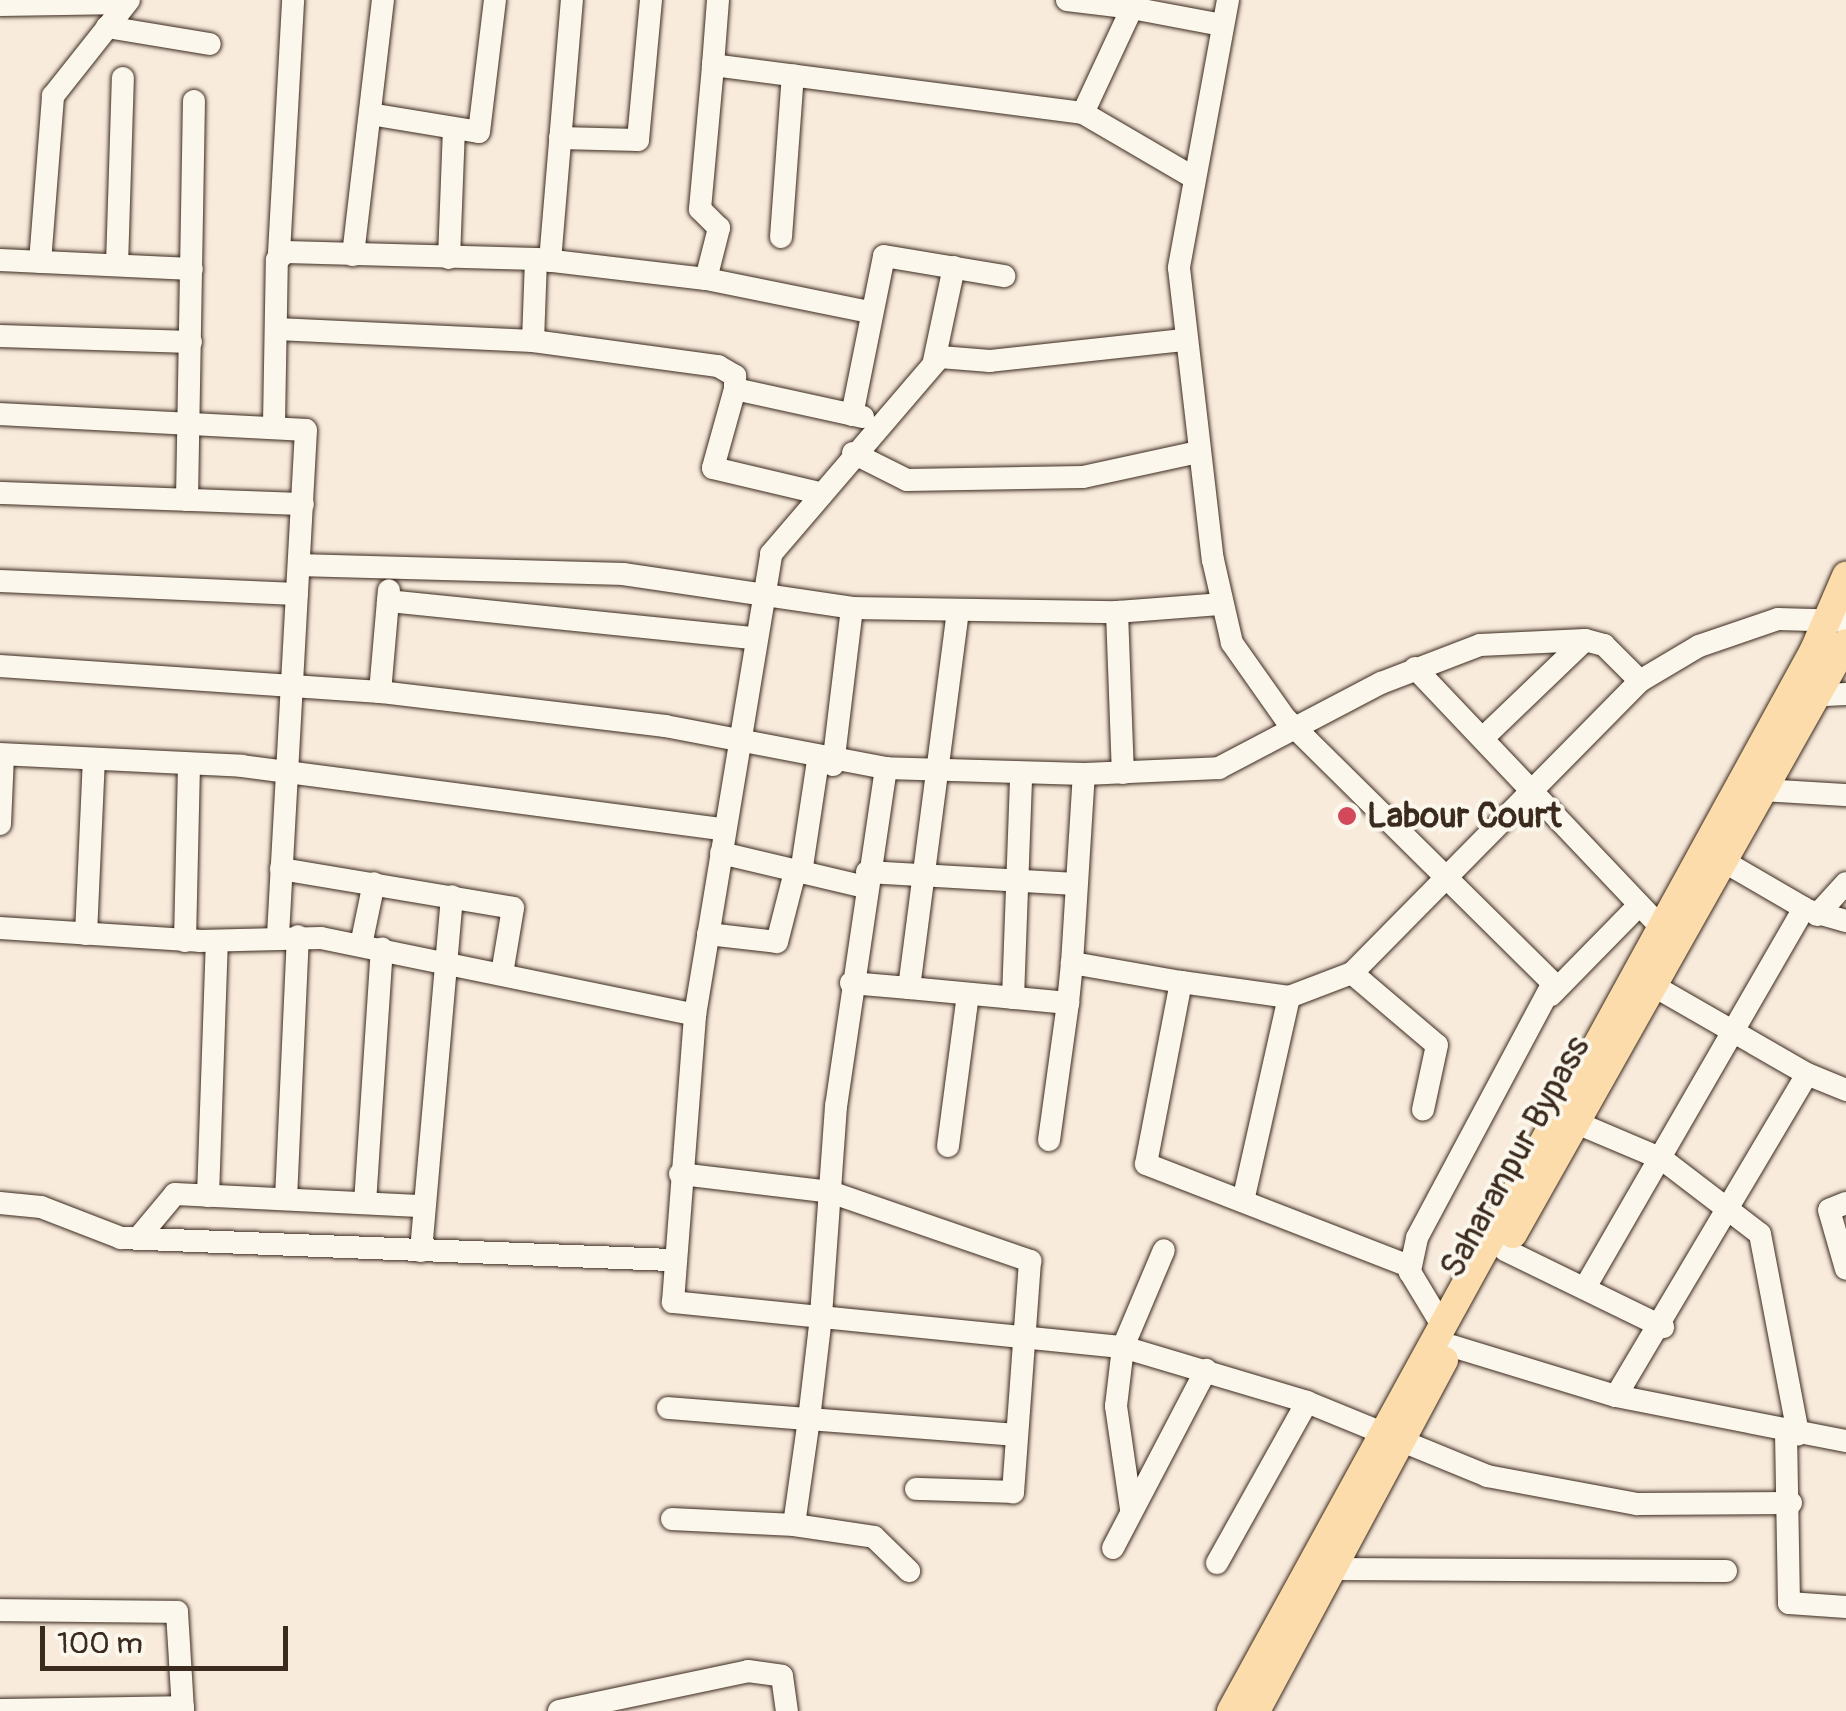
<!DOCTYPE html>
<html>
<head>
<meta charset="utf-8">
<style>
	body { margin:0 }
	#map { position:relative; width:1846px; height:1711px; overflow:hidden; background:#f8ebdc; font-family:Pangolin,sans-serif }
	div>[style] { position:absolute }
	.roads { filter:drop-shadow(0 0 2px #3b2a1e) drop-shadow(0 0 2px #3b2a1e) }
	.minor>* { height:22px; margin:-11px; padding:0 11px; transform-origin:11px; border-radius:11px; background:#fbf7ec }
	.major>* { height:28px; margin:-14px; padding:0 14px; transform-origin:14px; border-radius:14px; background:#fddcac }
	.dots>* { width:28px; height:28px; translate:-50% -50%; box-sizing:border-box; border:5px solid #fbf7ec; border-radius:50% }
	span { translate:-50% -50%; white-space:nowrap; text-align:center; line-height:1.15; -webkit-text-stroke:8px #fbf7ec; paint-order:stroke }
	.poi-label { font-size:35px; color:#3b2a1e; font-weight:700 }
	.left { translate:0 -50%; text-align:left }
	.street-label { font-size:35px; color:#3b2a1e }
	.scale { position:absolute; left:40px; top:1626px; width:248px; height:45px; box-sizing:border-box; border:5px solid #3b2a1e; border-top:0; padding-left:12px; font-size:30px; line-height:35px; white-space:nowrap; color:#3b2a1e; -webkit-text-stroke:8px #fbf7ec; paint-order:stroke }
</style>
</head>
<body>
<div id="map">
	<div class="roads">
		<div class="minor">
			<div style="left:718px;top:0;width:65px;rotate:94.4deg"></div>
			<div style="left:713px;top:65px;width:373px;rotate:7.4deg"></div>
			<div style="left:1083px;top:113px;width:123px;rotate:30.3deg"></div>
			<div style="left:1067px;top:0;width:65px;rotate:7deg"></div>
			<div style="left:1228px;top:0;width:272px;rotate:100.4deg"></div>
			<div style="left:1179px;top:268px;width:294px;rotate:83.4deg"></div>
			<div style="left:1213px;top:560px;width:85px;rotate:77.1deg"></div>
			<div style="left:1232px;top:643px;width:92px;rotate:54.8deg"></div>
			<div style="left:1285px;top:718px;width:377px;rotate:44.7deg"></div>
			<div style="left:1553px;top:983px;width:289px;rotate:118.1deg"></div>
			<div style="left:1417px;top:1238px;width:35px;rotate:102deg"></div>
			<div style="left:1410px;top:1272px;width:62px;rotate:58.9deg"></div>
			<div style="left:0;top:5px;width:126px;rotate:-0.9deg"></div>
			<div style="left:107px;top:27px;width:104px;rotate:9.4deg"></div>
			<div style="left:1083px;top:113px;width:116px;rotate:-65deg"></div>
			<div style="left:1132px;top:8px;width:92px;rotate:10.7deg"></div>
			<div style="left:370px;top:114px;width:110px;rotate:9.4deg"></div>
			<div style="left:479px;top:132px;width:133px;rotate:-83.1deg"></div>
			<div style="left:560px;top:138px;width:78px;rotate:1.5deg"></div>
			<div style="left:638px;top:140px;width:141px;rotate:-84.7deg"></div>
			<div style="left:781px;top:237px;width:162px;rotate:-85.8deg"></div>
			<div style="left:279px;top:253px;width:253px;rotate:-86.8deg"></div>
			<div style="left:353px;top:255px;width:257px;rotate:-83.3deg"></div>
			<div style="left:449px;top:258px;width:129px;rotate:-87.8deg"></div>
			<div style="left:0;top:260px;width:192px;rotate:2.7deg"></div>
			<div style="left:550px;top:261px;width:262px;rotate:-85.2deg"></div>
			<div style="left:40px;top:262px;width:167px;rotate:-85.5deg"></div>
			<div style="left:53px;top:96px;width:122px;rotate:-51.6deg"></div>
			<div style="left:117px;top:265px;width:187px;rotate:-88.2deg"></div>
			<div style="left:706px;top:279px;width:53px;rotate:-75.7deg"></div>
			<div style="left:719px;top:228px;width:27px;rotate:-135deg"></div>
			<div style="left:700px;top:209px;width:145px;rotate:-84.8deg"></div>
			<div style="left:277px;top:329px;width:256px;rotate:2.7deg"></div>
			<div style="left:533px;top:341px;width:187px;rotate:7.7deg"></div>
			<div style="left:718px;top:366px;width:20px;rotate:30deg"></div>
			<div style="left:735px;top:376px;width:13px;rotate:90deg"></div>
			<div style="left:735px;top:389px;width:82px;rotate:105.6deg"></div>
			<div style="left:713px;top:468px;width:109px;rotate:13.3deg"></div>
			<div style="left:0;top:336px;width:191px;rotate:1.8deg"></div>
			<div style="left:533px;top:341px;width:82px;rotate:-87.9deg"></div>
			<div style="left:934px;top:361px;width:96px;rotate:-78deg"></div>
			<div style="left:735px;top:389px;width:131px;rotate:12.3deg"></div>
			<div style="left:0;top:414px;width:306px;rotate:3deg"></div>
			<div style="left:306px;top:430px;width:507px;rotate:93.17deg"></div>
			<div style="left:852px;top:415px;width:162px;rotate:-78.6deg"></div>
			<div style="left:884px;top:256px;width:122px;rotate:9.5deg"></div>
			<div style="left:274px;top:424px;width:164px;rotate:-89deg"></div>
			<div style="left:277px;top:260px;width:12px;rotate:-42deg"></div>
			<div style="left:286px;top:252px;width:250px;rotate:1.6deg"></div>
			<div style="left:536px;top:259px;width:171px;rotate:6.7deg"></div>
			<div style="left:706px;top:279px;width:167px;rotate:11.4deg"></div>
			<div style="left:853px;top:453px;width:60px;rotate:26.6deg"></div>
			<div style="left:907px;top:480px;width:176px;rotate:-1deg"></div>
			<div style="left:1083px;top:477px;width:119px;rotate:-12.2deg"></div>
			<div style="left:0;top:493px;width:303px;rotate:2.1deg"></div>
			<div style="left:187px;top:500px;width:399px;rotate:-89deg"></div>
			<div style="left:299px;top:565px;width:324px;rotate:1.6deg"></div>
			<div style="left:623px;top:574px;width:232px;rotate:8.4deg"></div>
			<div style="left:852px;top:608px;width:265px;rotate:0.9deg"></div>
			<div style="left:1117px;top:612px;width:103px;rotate:-4.4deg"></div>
			<div style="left:0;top:581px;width:297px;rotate:2.5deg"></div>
			<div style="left:388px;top:601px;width:367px;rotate:5.8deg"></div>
			<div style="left:1117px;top:612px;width:161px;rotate:87.9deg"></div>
			<div style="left:0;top:666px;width:381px;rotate:3.9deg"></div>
			<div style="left:380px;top:692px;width:287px;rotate:6.8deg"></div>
			<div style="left:665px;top:726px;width:225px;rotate:10.8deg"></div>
			<div style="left:1415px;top:668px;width:357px;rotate:46.5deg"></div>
			<div style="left:1640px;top:681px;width:69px;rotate:-30.7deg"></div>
			<div style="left:1699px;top:646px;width:83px;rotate:-18.9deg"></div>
			<div style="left:1778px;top:619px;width:68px;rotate:1.7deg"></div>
			<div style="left:380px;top:692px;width:102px;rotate:-85deg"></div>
			<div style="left:1805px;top:696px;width:41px;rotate:-2.8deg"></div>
			<div style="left:1484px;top:737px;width:140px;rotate:-43.8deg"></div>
			<div style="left:0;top:754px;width:242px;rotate:2.8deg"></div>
			<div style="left:242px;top:766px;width:487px;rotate:7.5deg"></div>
			<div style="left:833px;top:765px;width:158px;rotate:-83.1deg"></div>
			<div style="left:1084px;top:774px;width:198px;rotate:-178.3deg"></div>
			<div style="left:886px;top:768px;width:342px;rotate:98.4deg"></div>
			<div style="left:836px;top:1106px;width:212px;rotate:94.1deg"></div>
			<div style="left:821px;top:1317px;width:149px;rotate:-174.2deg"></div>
			<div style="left:673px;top:1302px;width:288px;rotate:-85.6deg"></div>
			<div style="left:695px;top:1015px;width:467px;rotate:-80.6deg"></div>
			<div style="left:771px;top:554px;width:260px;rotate:-49.4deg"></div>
			<div style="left:940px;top:357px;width:50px;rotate:4.6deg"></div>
			<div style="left:990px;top:361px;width:195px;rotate:-6.2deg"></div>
			<div style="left:1761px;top:790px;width:85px;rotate:3.4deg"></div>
			<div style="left:0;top:824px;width:69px;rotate:-87.5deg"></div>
			<div style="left:721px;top:853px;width:148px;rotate:13.3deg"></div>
			<div style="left:281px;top:869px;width:235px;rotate:9.5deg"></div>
			<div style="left:513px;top:908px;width:67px;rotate:99.5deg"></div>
			<div style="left:867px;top:872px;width:209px;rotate:3.3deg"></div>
			<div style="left:801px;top:873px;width:113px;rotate:-81.4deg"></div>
			<div style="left:1807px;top:910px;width:41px;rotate:15.8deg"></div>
			<div style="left:1817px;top:915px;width:43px;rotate:-47.8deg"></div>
			<div style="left:0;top:928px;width:199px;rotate:3.7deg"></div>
			<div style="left:199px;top:941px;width:122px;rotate:-1.4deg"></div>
			<div style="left:321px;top:938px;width:382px;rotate:11.6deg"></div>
			<div style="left:86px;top:934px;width:175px;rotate:-87.4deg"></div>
			<div style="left:708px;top:934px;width:69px;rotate:6.6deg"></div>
			<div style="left:777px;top:942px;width:72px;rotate:-75.6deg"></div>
			<div style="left:185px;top:941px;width:177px;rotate:-88.7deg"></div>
			<div style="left:361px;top:945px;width:63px;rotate:-78.2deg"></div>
			<div style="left:1352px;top:973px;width:111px;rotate:40.3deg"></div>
			<div style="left:1437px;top:1045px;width:66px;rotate:102.2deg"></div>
			<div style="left:1181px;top:982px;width:111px;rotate:-170.1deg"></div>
			<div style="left:1072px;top:963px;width:189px;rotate:-86.4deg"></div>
			<div style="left:1084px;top:774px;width:135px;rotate:-2.5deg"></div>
			<div style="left:1219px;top:768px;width:183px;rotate:-27.7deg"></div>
			<div style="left:1381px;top:683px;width:106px;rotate:-21deg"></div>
			<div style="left:1480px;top:645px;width:105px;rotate:-2.7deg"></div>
			<div style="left:1585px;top:640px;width:20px;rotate:15deg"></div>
			<div style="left:1604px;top:645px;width:51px;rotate:45deg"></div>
			<div style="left:1640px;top:681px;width:410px;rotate:134.6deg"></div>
			<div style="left:1352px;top:973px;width:67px;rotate:159.1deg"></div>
			<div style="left:1289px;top:997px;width:209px;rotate:102.7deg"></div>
			<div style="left:851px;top:983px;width:58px;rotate:4.9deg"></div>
			<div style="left:909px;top:988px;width:380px;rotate:-82.6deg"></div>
			<div style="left:909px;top:988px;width:160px;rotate:5.4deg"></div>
			<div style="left:1068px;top:1003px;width:40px;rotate:-84.3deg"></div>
			<div style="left:1551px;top:995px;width:126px;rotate:-45.6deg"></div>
			<div style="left:1289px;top:997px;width:109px;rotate:-172.1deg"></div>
			<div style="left:1181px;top:982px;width:185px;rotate:100.9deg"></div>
			<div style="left:1146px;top:1164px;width:282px;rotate:21.2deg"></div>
			<div style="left:1013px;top:998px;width:223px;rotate:-87.9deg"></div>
			<div style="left:1807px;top:1074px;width:42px;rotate:22.3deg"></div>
			<div style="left:1577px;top:1123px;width:92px;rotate:23deg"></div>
			<div style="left:1662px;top:1159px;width:123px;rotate:37.4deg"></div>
			<div style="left:1760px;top:1234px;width:204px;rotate:79.2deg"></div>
			<div style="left:1049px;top:1140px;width:138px;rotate:-82.1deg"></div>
			<div style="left:948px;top:1146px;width:153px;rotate:-82.5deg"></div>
			<div style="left:680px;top:1174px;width:151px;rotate:6.8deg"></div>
			<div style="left:830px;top:1192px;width:212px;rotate:19deg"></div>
			<div style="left:1030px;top:1261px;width:232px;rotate:94.2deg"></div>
			<div style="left:1013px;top:1492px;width:97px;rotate:-178.2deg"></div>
			<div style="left:208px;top:1196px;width:254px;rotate:-88deg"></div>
			<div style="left:286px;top:1199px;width:263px;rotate:-87.4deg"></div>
			<div style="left:0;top:1203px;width:41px;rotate:5.6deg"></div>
			<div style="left:41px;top:1207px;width:86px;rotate:21.2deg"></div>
			<div style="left:121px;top:1238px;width:550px;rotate:2.29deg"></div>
			<div style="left:365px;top:1203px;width:255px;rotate:-86.2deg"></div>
			<div style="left:1846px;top:1203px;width:18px;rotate:158deg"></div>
			<div style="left:1829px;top:1210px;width:61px;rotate:73.9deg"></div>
			<div style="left:139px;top:1237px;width:56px;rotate:-50.1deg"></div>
			<div style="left:175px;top:1194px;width:249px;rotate:2.8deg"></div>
			<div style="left:1505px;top:1250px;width:176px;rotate:26deg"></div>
			<div style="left:421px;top:1251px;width:356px;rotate:-85deg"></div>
			<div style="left:1587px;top:1284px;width:434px;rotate:-60deg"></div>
			<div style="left:1804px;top:908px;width:94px;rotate:-149.9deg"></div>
			<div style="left:1452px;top:1346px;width:171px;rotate:17deg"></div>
			<div style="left:1616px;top:1396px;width:234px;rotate:11.1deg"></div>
			<div style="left:1616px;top:1396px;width:374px;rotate:-59.3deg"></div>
			<div style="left:1807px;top:1074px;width:177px;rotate:-150.1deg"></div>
			<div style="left:668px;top:1408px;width:141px;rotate:4.5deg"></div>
			<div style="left:809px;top:1419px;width:107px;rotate:98.1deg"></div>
			<div style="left:794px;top:1525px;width:81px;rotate:8.5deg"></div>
			<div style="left:874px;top:1537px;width:49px;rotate:44.2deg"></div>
			<div style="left:1786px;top:1432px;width:171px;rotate:89deg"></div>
			<div style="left:1789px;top:1603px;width:57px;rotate:4deg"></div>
			<div style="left:1017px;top:1435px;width:209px;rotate:-175.6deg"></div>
			<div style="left:809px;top:1419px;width:103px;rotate:-83.3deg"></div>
			<div style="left:821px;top:1317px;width:303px;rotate:5.7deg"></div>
			<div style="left:1123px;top:1347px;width:192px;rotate:16.6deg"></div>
			<div style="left:1307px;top:1402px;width:195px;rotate:22.3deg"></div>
			<div style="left:1487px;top:1476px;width:153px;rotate:10.6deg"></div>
			<div style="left:1637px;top:1504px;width:154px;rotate:-0.4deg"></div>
			<div style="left:1131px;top:1509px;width:104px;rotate:-98.3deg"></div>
			<div style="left:1116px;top:1406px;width:59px;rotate:-83.2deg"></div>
			<div style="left:1123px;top:1347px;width:105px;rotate:-67.1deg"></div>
			<div style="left:672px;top:1519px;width:122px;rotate:2.8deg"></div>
			<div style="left:1113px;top:1548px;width:201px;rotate:-62.4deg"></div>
			<div style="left:1217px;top:1563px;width:184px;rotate:-60.8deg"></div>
			<div style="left:1334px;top:1569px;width:392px;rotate:0.3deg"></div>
			<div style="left:0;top:1610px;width:177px;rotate:0.6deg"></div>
			<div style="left:177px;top:1612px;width:99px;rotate:86.5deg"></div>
			<div style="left:0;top:1710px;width:183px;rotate:-0.9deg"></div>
			<div style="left:559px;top:1711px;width:193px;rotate:-11.9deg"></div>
			<div style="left:748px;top:1671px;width:34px;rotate:8deg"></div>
			<div style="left:782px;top:1676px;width:35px;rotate:82deg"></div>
		</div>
		<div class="major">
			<div style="left:1513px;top:1234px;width:678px;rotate:-60.6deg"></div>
			<div style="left:1231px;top:1711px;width:1211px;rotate:-61.21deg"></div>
			<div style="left:1814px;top:650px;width:81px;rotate:-66.6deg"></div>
			<div style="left:1256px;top:1711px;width:398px;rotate:-61.8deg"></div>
		</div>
	</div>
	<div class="dots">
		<div style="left:1347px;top:816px;background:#d1495b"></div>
	</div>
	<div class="poi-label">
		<span class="left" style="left:1367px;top:816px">Labour Court</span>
	</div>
	<div class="street-label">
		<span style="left:1515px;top:1157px;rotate:-61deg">Saharanpur Bypass</span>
	</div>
	<div class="scale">100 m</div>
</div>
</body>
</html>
